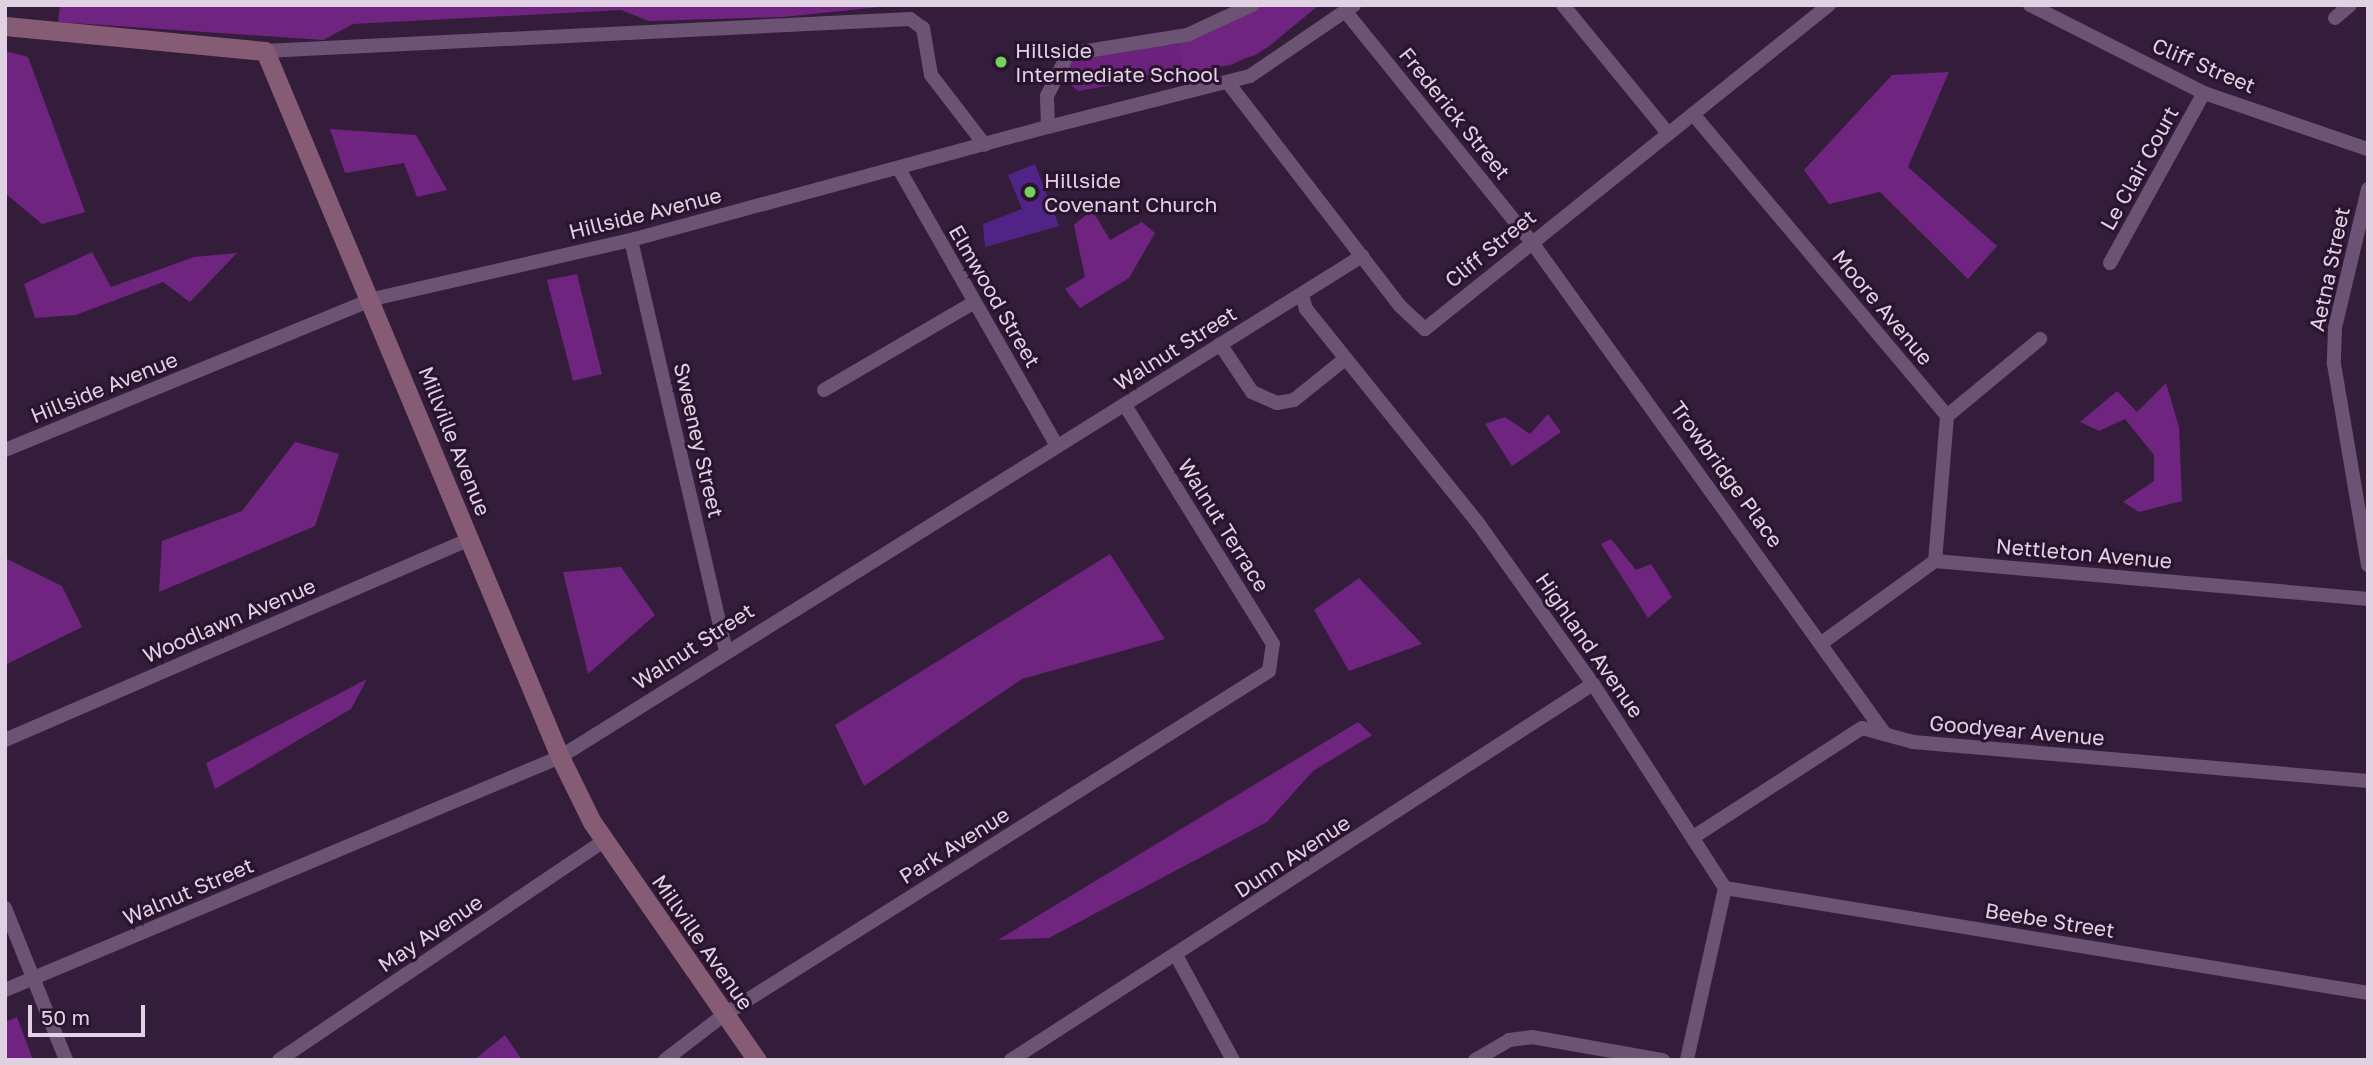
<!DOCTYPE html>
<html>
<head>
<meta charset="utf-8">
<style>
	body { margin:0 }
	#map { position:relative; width:2373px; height:1065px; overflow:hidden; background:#341d3a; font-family:"Golos Text",sans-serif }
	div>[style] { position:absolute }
	.green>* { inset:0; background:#6c227d }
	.forest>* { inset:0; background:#6f2480 }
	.building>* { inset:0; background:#502387 }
	.street>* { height:14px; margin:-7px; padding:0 7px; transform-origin:7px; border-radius:7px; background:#6c5273 }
	.secondary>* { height:19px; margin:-9.5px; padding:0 9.5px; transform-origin:9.5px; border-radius:9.5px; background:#855c73 }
	.dots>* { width:19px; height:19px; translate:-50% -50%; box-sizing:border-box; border:4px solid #2a132f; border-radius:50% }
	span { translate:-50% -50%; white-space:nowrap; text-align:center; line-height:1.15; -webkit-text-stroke:6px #2a132f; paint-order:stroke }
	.poi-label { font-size:21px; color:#e0d1e3 }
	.left { translate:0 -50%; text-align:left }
	.street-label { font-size:21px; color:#e0d1e3 }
	.frame { position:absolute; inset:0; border:7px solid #e0d1e3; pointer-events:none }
	.scale { position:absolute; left:28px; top:1005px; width:117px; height:32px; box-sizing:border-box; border:4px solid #e0d1e3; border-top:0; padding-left:9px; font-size:21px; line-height:24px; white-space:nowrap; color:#e0d1e3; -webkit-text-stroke:5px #2a132f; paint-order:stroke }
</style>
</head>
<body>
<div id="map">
	<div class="green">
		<div style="clip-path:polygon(1319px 5px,1267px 48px,1231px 65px,1078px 91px,1065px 80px,1069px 62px,1090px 50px,1179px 44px,1250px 16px)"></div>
	</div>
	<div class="forest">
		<div style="clip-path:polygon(60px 5px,898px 5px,783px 17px,649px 21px,621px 10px,353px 24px,323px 40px,58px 22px)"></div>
		<div style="clip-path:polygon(1262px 5px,1319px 5px,1256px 55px,1184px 75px,1179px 44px)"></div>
		<div style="clip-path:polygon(5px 51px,28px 57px,85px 212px,42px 224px,5px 193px)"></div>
		<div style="clip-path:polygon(1949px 72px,1908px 167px,1997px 246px,1968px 279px,1880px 192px,1829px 204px,1804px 170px,1892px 75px)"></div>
		<div style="clip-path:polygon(330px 129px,416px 135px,447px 190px,417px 197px,404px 163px,345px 173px)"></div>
		<div style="clip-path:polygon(1092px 210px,1110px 240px,1142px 222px,1155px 233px,1129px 278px,1080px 308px,1065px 289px,1085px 277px,1074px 225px)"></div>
		<div style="clip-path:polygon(92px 252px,111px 287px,194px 257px,237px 253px,190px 302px,163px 282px,76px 315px,35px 318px,24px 284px)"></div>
		<div style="clip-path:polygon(577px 274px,602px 374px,573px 381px,547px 280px)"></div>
		<div style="clip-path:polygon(2166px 383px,2179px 427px,2182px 501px,2139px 512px,2123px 502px,2154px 481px,2154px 455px,2125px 419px,2099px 431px,2080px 422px,2117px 391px,2137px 412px)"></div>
		<div style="clip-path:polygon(1548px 414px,1561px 432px,1512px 466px,1485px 424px,1505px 417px,1530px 434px)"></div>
		<div style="clip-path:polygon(295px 442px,339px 454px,315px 526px,159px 592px,162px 541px,242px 511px)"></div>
		<div style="clip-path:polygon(1611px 539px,1636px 570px,1651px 564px,1672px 597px,1648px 618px,1601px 544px)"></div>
		<div style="clip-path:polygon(1110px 554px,1165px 639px,1022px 679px,864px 786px,835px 725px)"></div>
		<div style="clip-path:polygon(5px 558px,62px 586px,82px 627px,5px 665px)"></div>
		<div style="clip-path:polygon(621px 567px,655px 615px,588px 674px,563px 572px)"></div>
		<div style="clip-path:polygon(1359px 578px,1422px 644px,1349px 671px,1314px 610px)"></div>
		<div style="clip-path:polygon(367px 679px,351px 709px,215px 789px,206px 763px)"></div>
		<div style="clip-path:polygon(1358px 722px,1372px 735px,1313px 771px,1267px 822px,1049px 938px,998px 940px)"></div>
		<div style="clip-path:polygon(17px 1017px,33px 1060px,5px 1060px,5px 1022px)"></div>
		<div style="clip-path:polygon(505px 1035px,522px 1060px,474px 1060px)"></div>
	</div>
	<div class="building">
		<div style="clip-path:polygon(1035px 164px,1059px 226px,985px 247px,983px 224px,1022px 209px,1008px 175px)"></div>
	</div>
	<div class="street">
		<div style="left:1563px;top:5px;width:164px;rotate:50.7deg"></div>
		<div style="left:2030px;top:5px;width:195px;rotate:26.8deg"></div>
		<div style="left:2204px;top:93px;width:173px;rotate:18.9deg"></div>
		<div style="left:1346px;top:12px;width:294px;rotate:51.1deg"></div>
		<div style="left:1531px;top:241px;width:607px;rotate:54.32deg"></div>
		<div style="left:2335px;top:18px;width:20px;rotate:-41deg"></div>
		<div style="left:265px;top:51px;width:646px;rotate:-2.84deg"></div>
		<div style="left:910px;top:19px;width:16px;rotate:35deg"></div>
		<div style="left:923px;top:28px;width:48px;rotate:80.3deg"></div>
		<div style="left:931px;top:75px;width:88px;rotate:52.4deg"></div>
		<div style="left:1229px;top:84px;width:280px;rotate:52.4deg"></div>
		<div style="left:1400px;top:306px;width:34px;rotate:43deg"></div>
		<div style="left:1425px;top:329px;width:518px;rotate:-38.73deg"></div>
		<div style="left:1693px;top:114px;width:395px;rotate:49.9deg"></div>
		<div style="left:1947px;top:416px;width:145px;rotate:94.7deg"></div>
		<div style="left:1048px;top:127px;width:208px;rotate:-14.2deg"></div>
		<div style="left:1250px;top:76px;width:126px;rotate:-34.3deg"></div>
		<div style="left:899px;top:169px;width:315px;rotate:60.3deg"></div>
		<div style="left:2368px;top:189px;width:143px;rotate:103.4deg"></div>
		<div style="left:2335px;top:328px;width:36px;rotate:92deg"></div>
		<div style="left:2334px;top:364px;width:204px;rotate:80.4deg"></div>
		<div style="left:631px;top:240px;width:421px;rotate:77deg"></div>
		<div style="left:2110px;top:263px;width:194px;rotate:-61.1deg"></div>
		<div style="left:1302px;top:295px;width:15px;rotate:74deg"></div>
		<div style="left:1306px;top:309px;width:275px;rotate:51.2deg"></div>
		<div style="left:1478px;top:523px;width:198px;rotate:54.5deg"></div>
		<div style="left:1593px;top:684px;width:243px;rotate:57.1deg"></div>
		<div style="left:1725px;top:888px;width:176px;rotate:102.5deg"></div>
		<div style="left:1220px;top:344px;width:58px;rotate:56.3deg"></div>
		<div style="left:1252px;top:392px;width:27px;rotate:24deg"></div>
		<div style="left:1277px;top:403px;width:17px;rotate:-10deg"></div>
		<div style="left:1294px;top:400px;width:65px;rotate:-38.8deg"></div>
		<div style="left:824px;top:390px;width:173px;rotate:-30.3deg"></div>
		<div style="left:1947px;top:416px;width:121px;rotate:-39.6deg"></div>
		<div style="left:5px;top:450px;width:398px;rotate:-22.3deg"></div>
		<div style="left:373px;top:299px;width:265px;rotate:-12.9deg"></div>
		<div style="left:631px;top:240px;width:432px;rotate:-15.2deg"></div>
		<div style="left:1048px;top:127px;width:31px;rotate:-92deg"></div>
		<div style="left:1047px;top:96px;width:47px;rotate:-63.4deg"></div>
		<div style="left:1068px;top:54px;width:121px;rotate:-9.1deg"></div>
		<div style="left:1187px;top:35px;width:72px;rotate:-24.8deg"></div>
		<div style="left:1823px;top:642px;width:138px;rotate:-35.9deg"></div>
		<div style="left:1935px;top:561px;width:435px;rotate:5deg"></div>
		<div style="left:5px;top:740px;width:507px;rotate:-23.38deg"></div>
		<div style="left:1695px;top:836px;width:199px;rotate:-32.9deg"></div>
		<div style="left:1862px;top:728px;width:53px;rotate:15.4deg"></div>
		<div style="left:1913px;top:742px;width:457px;rotate:4.9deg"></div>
		<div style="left:1725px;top:888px;width:652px;rotate:9.27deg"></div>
		<div style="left:5px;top:908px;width:164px;rotate:68.1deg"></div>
		<div style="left:1177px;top:957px;width:117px;rotate:61.5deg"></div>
		<div style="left:5px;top:990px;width:602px;rotate:-22.77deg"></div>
		<div style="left:560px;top:757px;width:946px;rotate:-31.99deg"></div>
		<div style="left:279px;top:1060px;width:393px;rotate:-34deg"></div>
		<div style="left:665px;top:1060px;width:76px;rotate:-37.5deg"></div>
		<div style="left:725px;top:1014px;width:643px;rotate:-32.23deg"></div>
		<div style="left:1269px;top:671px;width:27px;rotate:-82deg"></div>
		<div style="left:1273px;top:644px;width:281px;rotate:-121.8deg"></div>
		<div style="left:1011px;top:1060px;width:693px;rotate:-32.86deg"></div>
		<div style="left:1475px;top:1060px;width:39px;rotate:-30deg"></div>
		<div style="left:1509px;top:1040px;width:23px;rotate:-7deg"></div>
		<div style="left:1532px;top:1037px;width:133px;rotate:10deg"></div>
	</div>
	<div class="secondary">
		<div style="left:5px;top:26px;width:261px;rotate:5.5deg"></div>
		<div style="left:265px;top:51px;width:765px;rotate:67.32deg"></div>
		<div style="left:560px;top:757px;width:72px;rotate:63.8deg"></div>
		<div style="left:592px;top:822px;width:290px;rotate:55.3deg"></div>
	</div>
	<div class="dots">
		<div style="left:1001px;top:62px;background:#74d25c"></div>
		<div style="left:1030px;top:192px;background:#74d25c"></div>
	</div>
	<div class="poi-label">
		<span class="left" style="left:1015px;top:62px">Hillside<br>Intermediate School</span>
		<span class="left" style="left:1044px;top:192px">Hillside<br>Covenant Church</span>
	</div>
	<div class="street-label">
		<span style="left:2204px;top:65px;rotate:23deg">Cliff Street</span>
		<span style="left:1455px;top:113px;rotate:51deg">Frederick Street</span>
		<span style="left:2139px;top:168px;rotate:-61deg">Le Clair Court</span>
		<span style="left:645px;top:213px;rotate:-14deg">Hillside Avenue</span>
		<span style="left:1490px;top:248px;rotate:-39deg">Cliff Street</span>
		<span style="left:2329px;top:269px;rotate:-78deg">Aetna Street</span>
		<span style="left:995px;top:296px;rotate:60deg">Elmwood Street</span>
		<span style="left:1883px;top:307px;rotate:50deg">Moore Avenue</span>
		<span style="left:1175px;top:348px;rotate:-32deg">Walnut Street</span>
		<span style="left:104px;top:387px;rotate:-22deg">Hillside Avenue</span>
		<span style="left:699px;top:440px;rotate:77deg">Sweeney Street</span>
		<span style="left:455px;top:441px;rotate:68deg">Millville Avenue</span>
		<span style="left:1727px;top:474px;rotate:54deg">Trowbridge Place</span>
		<span style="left:1224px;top:525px;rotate:58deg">Walnut Terrace</span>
		<span style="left:2084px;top:553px;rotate:5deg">Nettleton Avenue</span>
		<span style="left:229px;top:620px;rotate:-23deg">Woodlawn Avenue</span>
		<span style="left:1590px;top:645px;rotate:55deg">Highland Avenue</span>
		<span style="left:693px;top:646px;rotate:-33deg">Walnut Street</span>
		<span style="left:2017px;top:730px;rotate:5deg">Goodyear Avenue</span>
		<span style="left:954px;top:845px;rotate:-32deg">Park Avenue</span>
		<span style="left:1292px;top:856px;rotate:-33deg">Dunn Avenue</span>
		<span style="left:188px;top:891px;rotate:-23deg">Walnut Street</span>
		<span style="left:2050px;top:920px;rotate:9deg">Beebe Street</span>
		<span style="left:430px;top:933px;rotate:-34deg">May Avenue</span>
		<span style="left:703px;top:942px;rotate:55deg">Millville Avenue</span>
	</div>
	<div class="frame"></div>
	<div class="scale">50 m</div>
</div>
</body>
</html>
